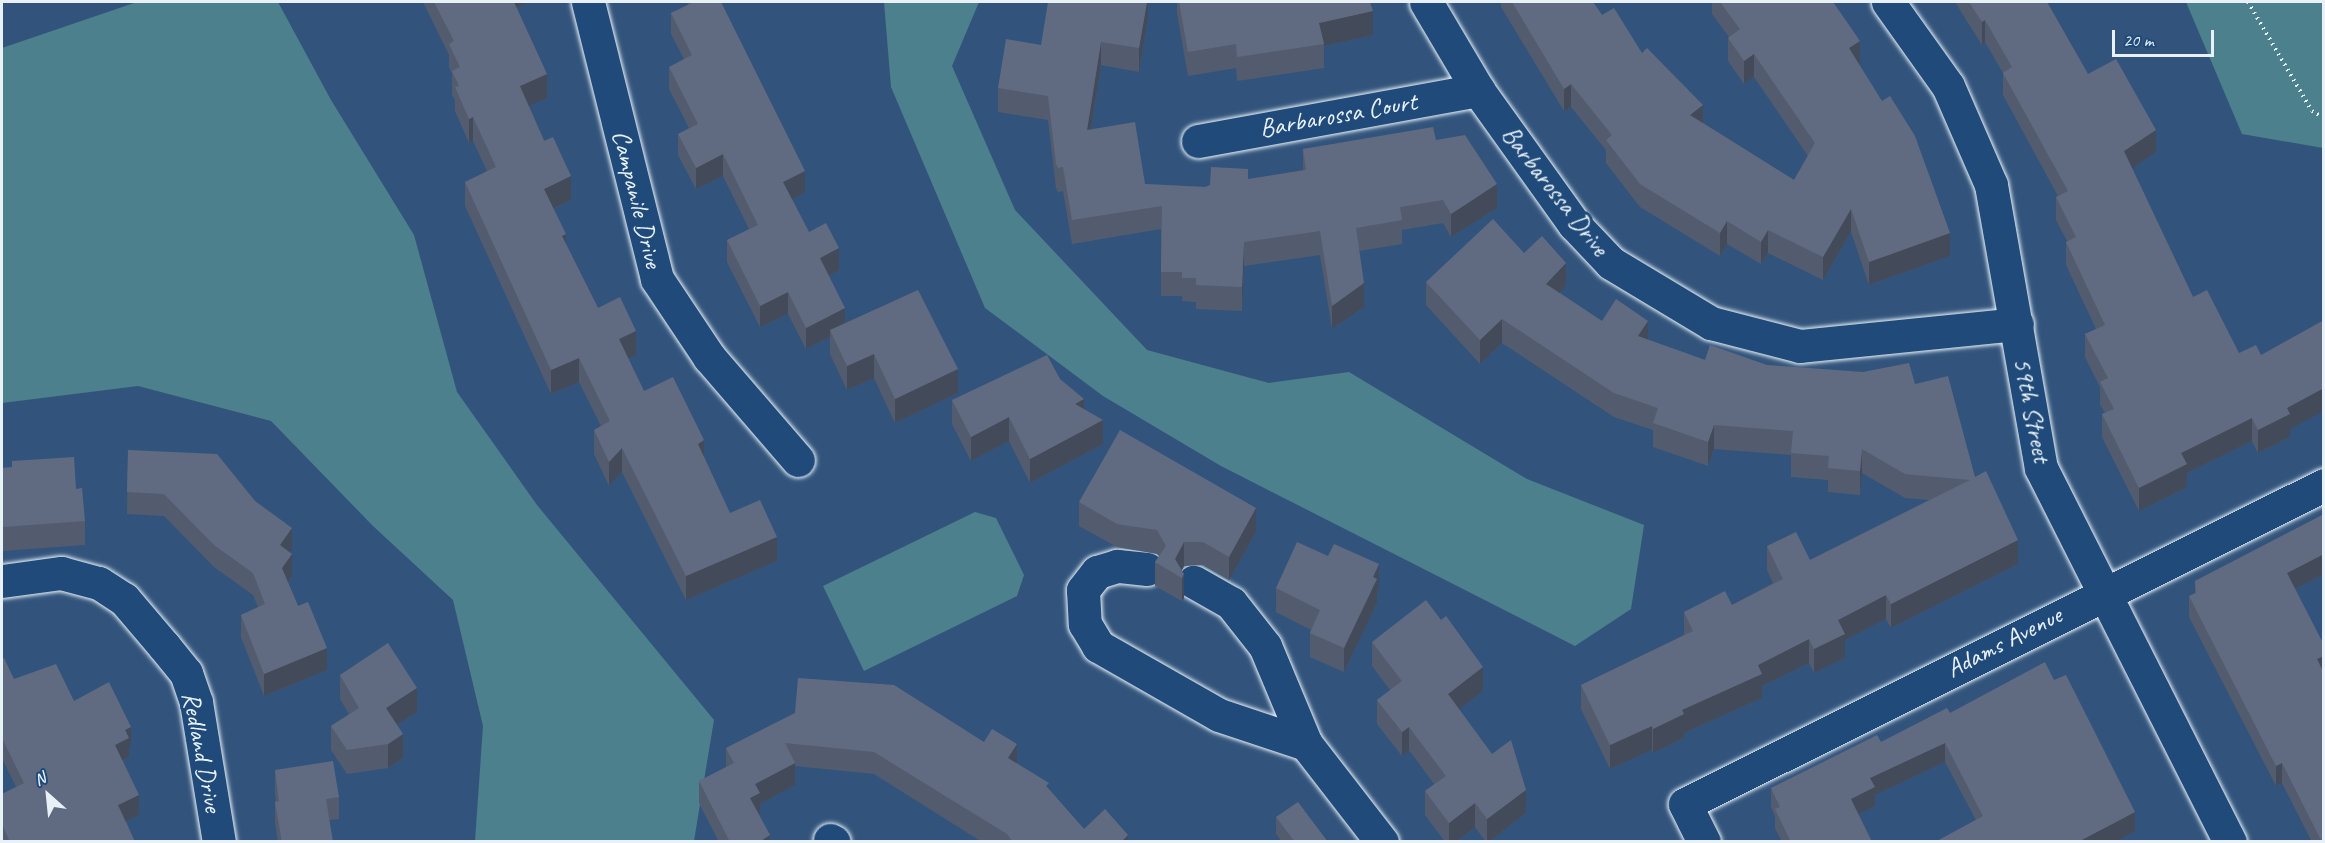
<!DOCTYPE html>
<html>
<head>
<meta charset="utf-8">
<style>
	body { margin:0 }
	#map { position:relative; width:2325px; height:843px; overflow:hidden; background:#32547c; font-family:Caveat,sans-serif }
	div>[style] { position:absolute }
	.green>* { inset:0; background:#4c808c }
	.path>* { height:4px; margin-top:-2px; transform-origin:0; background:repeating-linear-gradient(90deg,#e8f1f8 0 1.5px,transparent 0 6px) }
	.roads { filter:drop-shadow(0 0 2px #e8f1f8) drop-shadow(0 0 2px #e8f1f8) }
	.minor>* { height:33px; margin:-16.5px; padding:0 16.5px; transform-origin:16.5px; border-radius:16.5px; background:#1f4a7a }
	.wall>* { inset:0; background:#535c6f }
	.shaded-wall>* { inset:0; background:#434b5a }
	.building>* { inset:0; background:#606b81 }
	span { translate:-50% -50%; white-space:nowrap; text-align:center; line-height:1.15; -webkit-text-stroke:6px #1f4a7a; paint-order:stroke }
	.street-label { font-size:26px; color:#e8f1f8 }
	.frame { position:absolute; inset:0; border:3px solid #e8f1f8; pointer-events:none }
	.north { position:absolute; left:18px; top:765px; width:60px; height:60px; -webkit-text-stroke:4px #1f4a7a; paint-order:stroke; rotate:333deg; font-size:16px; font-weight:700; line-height:24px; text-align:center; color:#e8f1f8 }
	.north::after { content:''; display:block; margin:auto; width:21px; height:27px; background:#e8f1f8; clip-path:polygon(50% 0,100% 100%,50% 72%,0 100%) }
	.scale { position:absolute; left:2112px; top:30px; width:102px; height:27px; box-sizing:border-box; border:3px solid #e8f1f8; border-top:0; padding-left:8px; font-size:18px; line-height:21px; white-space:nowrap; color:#e8f1f8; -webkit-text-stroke:4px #1f4a7a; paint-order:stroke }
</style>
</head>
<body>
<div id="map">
	<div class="green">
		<div style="clip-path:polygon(137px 2px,278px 2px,331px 100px,414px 235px,457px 392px,537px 505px,714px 720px,694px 841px,475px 841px,483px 726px,453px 600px,373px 526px,271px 421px,138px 386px,2px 403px,2px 48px)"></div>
		<div style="clip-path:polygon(884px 2px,979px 2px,952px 66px,1015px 210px,1147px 350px,1269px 383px,1349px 372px,1527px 479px,1644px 525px,1631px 609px,1575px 646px,1221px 466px,1103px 396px,985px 308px,891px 87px)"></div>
		<div style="clip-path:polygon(2186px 2px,2323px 2px,2323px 148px,2242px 134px)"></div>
		<div style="clip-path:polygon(975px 512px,996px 518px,1024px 575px,1017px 596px,864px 671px,823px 586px)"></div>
	</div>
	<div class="path">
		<div style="left:2248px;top:2px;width:126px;rotate:59.6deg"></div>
		<div style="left:2312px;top:111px;width:14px;rotate:30deg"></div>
	</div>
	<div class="roads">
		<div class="minor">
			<div style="left:588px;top:2px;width:285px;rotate:76deg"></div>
			<div style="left:657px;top:279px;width:94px;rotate:56.3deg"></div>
			<div style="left:709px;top:357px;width:136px;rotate:49.2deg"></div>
			<div style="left:1426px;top:2px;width:102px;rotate:59.4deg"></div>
			<div style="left:1478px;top:90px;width:165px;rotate:54.4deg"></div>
			<div style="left:1574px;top:224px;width:54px;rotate:46.5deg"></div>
			<div style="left:1611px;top:263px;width:117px;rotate:31deg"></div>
			<div style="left:1711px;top:323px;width:92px;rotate:14.5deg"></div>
			<div style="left:1800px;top:346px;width:218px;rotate:-5.8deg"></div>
			<div style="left:1888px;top:2px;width:103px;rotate:54.5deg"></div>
			<div style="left:1948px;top:86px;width:108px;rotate:66.5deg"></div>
			<div style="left:1991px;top:185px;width:287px;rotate:80deg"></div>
			<div style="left:2041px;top:468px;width:419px;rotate:63.2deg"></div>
			<div style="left:1198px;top:141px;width:285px;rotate:-10.3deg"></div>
			<div style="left:1147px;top:569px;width:30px;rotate:-174deg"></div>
			<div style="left:1117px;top:566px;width:21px;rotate:163deg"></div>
			<div style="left:1097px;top:572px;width:23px;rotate:128deg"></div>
			<div style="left:1083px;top:590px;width:34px;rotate:87deg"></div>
			<div style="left:1085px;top:624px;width:26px;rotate:59deg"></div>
			<div style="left:1098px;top:646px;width:139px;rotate:29.7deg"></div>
			<div style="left:1219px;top:715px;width:92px;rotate:18.4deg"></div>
			<div style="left:1306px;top:744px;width:106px;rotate:-112.7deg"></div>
			<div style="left:1265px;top:646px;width:55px;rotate:-128.3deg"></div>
			<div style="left:1231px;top:603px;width:43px;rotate:-150.4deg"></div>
			<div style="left:2px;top:581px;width:60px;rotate:-7.7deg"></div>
			<div style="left:61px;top:573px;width:39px;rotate:15deg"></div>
			<div style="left:99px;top:583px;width:30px;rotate:33deg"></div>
			<div style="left:124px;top:599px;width:62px;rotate:49.6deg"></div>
			<div style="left:164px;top:646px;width:35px;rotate:51deg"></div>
			<div style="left:186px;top:673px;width:31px;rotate:71deg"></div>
			<div style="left:196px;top:702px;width:142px;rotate:80.7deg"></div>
			<div style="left:1306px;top:744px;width:124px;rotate:52.2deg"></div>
			<div style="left:830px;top:840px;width:4px;rotate:27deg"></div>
			<div style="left:1704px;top:842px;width:42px;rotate:-116.6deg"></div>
			<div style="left:1685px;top:804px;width:714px;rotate:-26.53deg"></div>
		</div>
	</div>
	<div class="wall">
		<div style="clip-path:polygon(423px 2px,530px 2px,517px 8px,547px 98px,529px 106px,571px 200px,553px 209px,566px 244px,598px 308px,636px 355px,628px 359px,644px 391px,704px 457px,730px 513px,777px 561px,686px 600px,622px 472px,609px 486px,594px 454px,594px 430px,601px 426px,579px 382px,551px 394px,465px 206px,465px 182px,487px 171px,473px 141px,469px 143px,455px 111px,455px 100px,452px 95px,452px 74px,449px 67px,449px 55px)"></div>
		<div style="clip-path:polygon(683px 2px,721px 2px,805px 193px,792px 199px,809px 232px,839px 270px,829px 275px,845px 324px,958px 393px,895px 423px,874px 378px,847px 390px,830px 354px,830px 337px,806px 349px,788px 314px,760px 327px,727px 262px,727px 240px,749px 229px,723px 176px,696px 189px,678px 155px,678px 134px,689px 128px,669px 89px,669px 67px,684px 59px,671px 34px,671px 13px,689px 4px)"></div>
		<div style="clip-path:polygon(1148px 2px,1148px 18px,1139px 72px,1101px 65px,1091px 129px,1145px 184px,1205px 187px,1303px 170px,1303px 149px,1436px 140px,1497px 208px,1451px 237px,1443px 223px,1402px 230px,1402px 244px,1359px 251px,1364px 307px,1332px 329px,1320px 255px,1244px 266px,1242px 311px,1196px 309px,1196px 302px,1182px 301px,1182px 296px,1161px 296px,1161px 229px,1072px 244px,1063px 191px,1058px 192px,1056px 188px,1048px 120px,998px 112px,998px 88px,1041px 45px)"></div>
		<div style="clip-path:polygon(1177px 2px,1370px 2px,1373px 35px,1324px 46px,1324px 68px,1237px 81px,1236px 68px,1188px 76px,1177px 13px)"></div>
		<div style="clip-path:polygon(1501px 2px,1593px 2px,1602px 15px,1642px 53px,1703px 123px,1794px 180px,1808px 156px,1754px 77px,1744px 84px,1728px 61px,1728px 38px,1729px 37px,1712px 14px,1712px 2px,1833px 2px,1860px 64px,1859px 64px,1950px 256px,1869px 285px,1851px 232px,1823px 280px,1768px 253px,1761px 264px,1727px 244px,1720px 256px,1640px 207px,1606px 163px,1606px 150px,1571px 107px,1564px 111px,1501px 7px)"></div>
		<div style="clip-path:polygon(1955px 2px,2047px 2px,2088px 74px,2156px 152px,2132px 168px,2193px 297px,2239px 353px,2290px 429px,2290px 437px,2258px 453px,2252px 441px,2187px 473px,2187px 487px,2139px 511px,2102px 437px,2102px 414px,2105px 413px,2100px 405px,2100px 387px,2085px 357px,2085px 334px,2096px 329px,2066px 265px,2066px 242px,2067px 241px,2056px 220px,2056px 197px,2058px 196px,2003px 95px,2003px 73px,1985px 42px,1982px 45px)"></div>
		<div style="clip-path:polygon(1524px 253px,1566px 286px,1560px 293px,1602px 321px,1648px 340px,1705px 360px,1767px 365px,1915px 384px,1975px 477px,2018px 564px,1891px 628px,1886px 619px,1845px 640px,1845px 658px,1814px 673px,1809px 663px,1762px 686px,1762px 698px,1684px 733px,1684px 738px,1653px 753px,1652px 750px,1610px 769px,1581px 709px,1581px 685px,1684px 635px,1684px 612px,1732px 605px,1773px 583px,1767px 570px,1767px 546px,1810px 560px,1929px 500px,1905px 498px,1862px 473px,1860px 495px,1828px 492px,1828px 480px,1791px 477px,1791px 455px,1714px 449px,1708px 466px,1653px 447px,1653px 430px,1614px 417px,1502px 343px,1480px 364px,1426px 305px,1426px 282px)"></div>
		<div style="clip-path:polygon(1060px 379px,1084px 409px,1103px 444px,1030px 483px,1009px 441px,971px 461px,952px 424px,952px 400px)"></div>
		<div style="clip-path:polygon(128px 450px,292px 550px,290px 553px,292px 576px,288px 582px,298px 606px,327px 670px,264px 696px,241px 637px,241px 615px,258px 607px,253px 595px,214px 567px,164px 516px,127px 514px)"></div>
		<div style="clip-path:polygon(2px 468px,76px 489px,85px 521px,85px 545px,2px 551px)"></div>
		<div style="clip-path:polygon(1079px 502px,1256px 532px,1229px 580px,1203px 565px,1184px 566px,1182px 570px,1184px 598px,1182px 601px,1155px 586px,1155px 562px,1159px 556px,1157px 554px,1117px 547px,1079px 526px)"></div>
		<div style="clip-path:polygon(2324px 514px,2324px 574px,2295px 589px,2324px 842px,2312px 842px,2282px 783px,2276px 786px,2189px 617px,2189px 596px,2195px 593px,2195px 581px)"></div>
		<div style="clip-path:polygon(1276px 588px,1379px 588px,1377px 593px,1377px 603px,1344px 672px,1310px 657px,1310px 633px,1311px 630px,1276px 612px)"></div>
		<div style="clip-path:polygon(1372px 642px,1483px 691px,1459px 709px,1526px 813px,1489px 842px,1486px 842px,1475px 827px,1456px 842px,1445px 842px,1425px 815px,1425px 791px,1434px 784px,1409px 750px,1402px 756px,1377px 724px,1377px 700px,1390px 690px,1372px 666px)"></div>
		<div style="clip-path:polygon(2px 659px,14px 679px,74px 701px,131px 746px,129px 747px,129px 757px,123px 761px,139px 815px,126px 821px,135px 842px,2px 842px,2px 794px,16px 787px,2px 758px)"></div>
		<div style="clip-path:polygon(340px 675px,417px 712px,397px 725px,403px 758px,388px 768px,347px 774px,331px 750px,331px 726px,349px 714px,340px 699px)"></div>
		<div style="clip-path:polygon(2054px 680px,2135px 831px,1976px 820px,1945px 762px,1875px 795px,1875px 806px,1858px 814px,1872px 842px,1782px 842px,1775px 828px,1775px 816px,1771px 807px,1771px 788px,1950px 713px)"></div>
		<div style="clip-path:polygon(795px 713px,1017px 763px,1049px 789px,1084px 829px,1128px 842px,982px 842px,874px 774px,795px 766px,795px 785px,760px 804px,760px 815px,759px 816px,770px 842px,719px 842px,699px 803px,699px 781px,726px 767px,726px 748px)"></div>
		<div style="clip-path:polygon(275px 770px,339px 797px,339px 819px,329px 820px,333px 842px,278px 842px,275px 823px,275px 802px,276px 801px,275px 791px)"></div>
		<div style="clip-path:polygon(1276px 817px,1328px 842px,1282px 842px,1276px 834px)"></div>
	</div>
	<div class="shaded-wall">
		<div style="clip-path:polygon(508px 2px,530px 2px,508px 12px)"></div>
		<div style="clip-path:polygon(1147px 2px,1148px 2px,1148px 18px,1139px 72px,1139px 48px)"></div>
		<div style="clip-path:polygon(1373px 11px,1373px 35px,1324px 46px,1319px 23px)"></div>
		<div style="clip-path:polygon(1985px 20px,1985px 42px,1982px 45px,1982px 22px)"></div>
		<div style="clip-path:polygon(1860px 41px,1860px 64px,1849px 71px,1849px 48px)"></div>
		<div style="clip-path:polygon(1101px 42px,1101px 65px,1087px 154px,1087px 130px)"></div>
		<div style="clip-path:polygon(1754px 54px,1754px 77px,1744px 84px,1744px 61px)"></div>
		<div style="clip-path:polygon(547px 74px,547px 98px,520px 110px,520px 86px)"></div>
		<div style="clip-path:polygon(1571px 84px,1571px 107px,1564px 111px,1564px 89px)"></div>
		<div style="clip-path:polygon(1703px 105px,1703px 127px,1690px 115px)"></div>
		<div style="clip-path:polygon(473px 117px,473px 141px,469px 143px,469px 119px)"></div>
		<div style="clip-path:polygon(2156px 130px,2156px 152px,2124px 174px,2124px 151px)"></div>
		<div style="clip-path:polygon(723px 154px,723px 176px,696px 189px,696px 168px)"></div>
		<div style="clip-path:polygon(805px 171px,805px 193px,783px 204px,783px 182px)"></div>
		<div style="clip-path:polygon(571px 176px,571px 200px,544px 213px,544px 189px)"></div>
		<div style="clip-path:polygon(1497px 184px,1497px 208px,1451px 237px,1451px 214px)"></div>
		<div style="clip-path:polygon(1851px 209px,1851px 232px,1823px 280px,1823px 257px)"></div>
		<div style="clip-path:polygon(1727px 221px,1727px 244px,1720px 256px,1720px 233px)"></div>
		<div style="clip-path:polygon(1768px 230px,1768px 253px,1761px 264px,1761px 242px)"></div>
		<div style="clip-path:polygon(1950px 233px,1950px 256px,1869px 285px,1869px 262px)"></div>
		<div style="clip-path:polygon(566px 234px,566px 258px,562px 236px)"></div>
		<div style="clip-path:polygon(1244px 242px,1244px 266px,1242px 311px,1242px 287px)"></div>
		<div style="clip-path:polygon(839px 248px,839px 270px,820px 280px,820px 258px)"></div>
		<div style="clip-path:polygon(1566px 263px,1566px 286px,1546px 308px,1546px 284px)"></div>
		<div style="clip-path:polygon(1364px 283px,1364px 307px,1332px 329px,1332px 306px)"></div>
		<div style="clip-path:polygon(788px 292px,788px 314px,760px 327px,760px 306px)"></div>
		<div style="clip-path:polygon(845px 308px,845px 329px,830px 330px,830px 337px,806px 349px,806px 328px)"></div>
		<div style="clip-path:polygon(1502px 319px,1502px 343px,1480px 364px,1480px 340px)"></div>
		<div style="clip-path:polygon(1648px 321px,1648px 344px,1638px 336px)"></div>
		<div style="clip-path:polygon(636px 331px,636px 355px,619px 363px,619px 339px)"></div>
		<div style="clip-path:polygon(874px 354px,874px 378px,847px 390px,847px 366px)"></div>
		<div style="clip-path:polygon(579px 358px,579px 382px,551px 394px,551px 370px)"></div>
		<div style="clip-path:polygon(958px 369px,958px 393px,895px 423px,895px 399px)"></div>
		<div style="clip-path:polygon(2324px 388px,2324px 411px,2290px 429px,2290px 437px,2258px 453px,2258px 430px,2287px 408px)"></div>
		<div style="clip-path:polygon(1084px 399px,1084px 423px,1075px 404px)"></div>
		<div style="clip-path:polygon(1009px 417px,1009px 441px,971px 461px,971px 437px)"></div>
		<div style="clip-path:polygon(2252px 418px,2252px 441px,2187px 473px,2187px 487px,2139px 511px,2139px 488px,2181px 453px)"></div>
		<div style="clip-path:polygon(1103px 420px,1103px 444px,1030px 483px,1030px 459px)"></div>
		<div style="clip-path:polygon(1714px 425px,1714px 449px,1708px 466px,1708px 442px)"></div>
		<div style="clip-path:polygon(704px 440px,704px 464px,698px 444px)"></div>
		<div style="clip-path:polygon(622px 448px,622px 472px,609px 486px,609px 462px)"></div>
		<div style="clip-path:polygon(1862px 449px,1862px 473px,1860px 495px,1860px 471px)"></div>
		<div style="clip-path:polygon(1256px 508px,1256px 532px,1229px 580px,1229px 557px)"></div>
		<div style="clip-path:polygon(292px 528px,292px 550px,280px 567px,280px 545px)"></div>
		<div style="clip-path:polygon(777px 537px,777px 561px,686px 600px,686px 576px)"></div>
		<div style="clip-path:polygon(2018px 540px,2018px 564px,1891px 628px,1891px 604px)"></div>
		<div style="clip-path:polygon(1184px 542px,1184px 566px,1179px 576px,1175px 559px)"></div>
		<div style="clip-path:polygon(292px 554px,292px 576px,282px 590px,282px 568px)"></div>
		<div style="clip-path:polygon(2324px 554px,2324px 574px,2287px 593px,2287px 573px)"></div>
		<div style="clip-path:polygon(1379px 564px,1379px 588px,1377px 593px,1377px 603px,1344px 672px,1344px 648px)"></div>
		<div style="clip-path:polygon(1184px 574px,1184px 598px,1182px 601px,1182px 578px)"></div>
		<div style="clip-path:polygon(1886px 595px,1886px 619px,1845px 640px,1845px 658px,1814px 673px,1814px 649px,1838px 620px)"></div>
		<div style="clip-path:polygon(1809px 639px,1809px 663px,1762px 686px,1762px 698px,1684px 733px,1684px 738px,1653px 753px,1653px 729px,1682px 710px,1758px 665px)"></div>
		<div style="clip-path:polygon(327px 648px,327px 670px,264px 696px,264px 674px)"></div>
		<div style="clip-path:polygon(2324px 656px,2324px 676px,2317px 659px)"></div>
		<div style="clip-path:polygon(1483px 667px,1483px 691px,1448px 718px,1448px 694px)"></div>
		<div style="clip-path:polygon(417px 688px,417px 712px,386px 732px,386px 708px)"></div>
		<div style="clip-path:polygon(1652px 726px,1652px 750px,1610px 769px,1610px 745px)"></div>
		<div style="clip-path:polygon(131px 727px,131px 746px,129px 747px,129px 757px,115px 765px,115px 745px,125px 730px)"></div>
		<div style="clip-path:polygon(1409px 727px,1409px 750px,1402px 756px,1402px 732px)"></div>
		<div style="clip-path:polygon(403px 734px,403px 758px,388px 768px,388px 744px)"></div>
		<div style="clip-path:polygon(1945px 743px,1945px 762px,1875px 795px,1875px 806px,1851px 818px,1851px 799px,1870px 778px)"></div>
		<div style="clip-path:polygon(1017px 744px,1017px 766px,1008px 758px)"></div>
		<div style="clip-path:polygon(795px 763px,795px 785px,760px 804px,760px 815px,750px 820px,750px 798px,755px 784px)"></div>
		<div style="clip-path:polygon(2282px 763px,2282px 783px,2276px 786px,2276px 766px)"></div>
		<div style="clip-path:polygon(1526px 790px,1526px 813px,1489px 842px,1487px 842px,1487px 819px)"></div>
		<div style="clip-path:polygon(139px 795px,139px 815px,118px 825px,118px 805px)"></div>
		<div style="clip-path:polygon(1475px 803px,1475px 827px,1456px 842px,1449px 842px,1449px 823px)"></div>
		<div style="clip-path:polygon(2135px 812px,2135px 831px,2115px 842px,2078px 842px)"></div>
		<div style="clip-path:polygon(770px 835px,770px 842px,759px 842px)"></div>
		<div style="clip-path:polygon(1128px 835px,1128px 842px,1121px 842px)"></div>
	</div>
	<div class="building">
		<div style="clip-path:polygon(434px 2px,514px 2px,547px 74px,520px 86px,544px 141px,553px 137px,571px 176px,544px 189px,566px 234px,562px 236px,598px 308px,620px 297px,636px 331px,619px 339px,644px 391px,673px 377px,704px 440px,698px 444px,730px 513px,760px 500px,777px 537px,686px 576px,622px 448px,609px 462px,594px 430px,610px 421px,579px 358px,551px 370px,465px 182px,496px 167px,473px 117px,469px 119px,455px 87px,459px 86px,452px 71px,460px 67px,449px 44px,454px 41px)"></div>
		<div style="clip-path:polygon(694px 2px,721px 2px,805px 171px,783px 182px,809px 232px,826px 223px,839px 248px,820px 258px,845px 308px,806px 328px,788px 292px,760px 306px,727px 240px,758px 225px,723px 154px,696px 168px,678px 134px,698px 124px,669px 67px,692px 55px,671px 13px)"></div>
		<div style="clip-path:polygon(1048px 2px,1147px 2px,1139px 48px,1101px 42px,1087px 130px,1135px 122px,1145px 184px,1205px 187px,1210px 185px,1211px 167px,1248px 169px,1248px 179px,1306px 170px,1303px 149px,1433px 127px,1436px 140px,1465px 135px,1497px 184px,1451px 214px,1443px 200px,1400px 207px,1402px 220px,1356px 228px,1364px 283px,1332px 306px,1320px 231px,1244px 242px,1242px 287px,1196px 285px,1196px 278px,1182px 278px,1182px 272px,1161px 272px,1162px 206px,1072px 220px,1063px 167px,1058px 168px,1056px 164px,1048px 96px,998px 88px,1006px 39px,1041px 45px)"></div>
		<div style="clip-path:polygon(1179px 2px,1370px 2px,1373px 11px,1319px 23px,1324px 44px,1237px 57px,1236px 44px,1188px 52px)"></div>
		<div style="clip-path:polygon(1512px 2px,1593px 2px,1602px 15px,1614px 8px,1642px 53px,1647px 48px,1703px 105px,1690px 115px,1794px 180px,1815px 143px,1754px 54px,1744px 61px,1728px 38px,1740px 29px,1720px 2px,1833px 2px,1860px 41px,1849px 48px,1882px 101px,1890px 96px,1915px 136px,1950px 233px,1869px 262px,1851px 209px,1823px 257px,1768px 230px,1761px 242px,1727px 221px,1720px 233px,1640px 184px,1606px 140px,1612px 135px,1571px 84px,1564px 89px)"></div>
		<div style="clip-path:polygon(1969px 2px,2047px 2px,2088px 74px,2116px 59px,2156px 130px,2124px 151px,2193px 297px,2207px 290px,2239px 353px,2256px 345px,2261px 355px,2324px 320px,2324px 388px,2287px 408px,2290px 414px,2258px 430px,2252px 418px,2181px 453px,2187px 464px,2139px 488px,2102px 414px,2114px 409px,2100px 382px,2108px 378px,2085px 334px,2105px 325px,2066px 242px,2076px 237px,2056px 197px,2068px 191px,2003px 73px,2012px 67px,1985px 20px,1982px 22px)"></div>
		<div style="clip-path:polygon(1493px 219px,1524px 253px,1542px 236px,1566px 263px,1546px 284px,1602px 321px,1616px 299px,1648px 321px,1638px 336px,1705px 360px,1710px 345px,1767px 365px,1863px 372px,1909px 363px,1915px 384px,1948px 376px,1975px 477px,1986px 471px,2018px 540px,1891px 604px,1886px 595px,1838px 620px,1845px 634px,1814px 649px,1809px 639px,1758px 665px,1762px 674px,1682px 710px,1684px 714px,1653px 729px,1652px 726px,1610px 745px,1581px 685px,1693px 631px,1684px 612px,1725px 591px,1732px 605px,1783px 579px,1767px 546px,1796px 532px,1810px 560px,1970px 480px,1905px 474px,1862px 449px,1860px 471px,1828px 468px,1829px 456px,1791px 453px,1793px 431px,1714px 425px,1708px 442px,1653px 423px,1658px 408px,1614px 393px,1502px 319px,1480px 340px,1426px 282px)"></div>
		<div style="clip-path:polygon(918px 290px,958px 369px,895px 399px,874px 354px,847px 366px,830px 330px)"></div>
		<div style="clip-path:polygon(1047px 355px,1060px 379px,1084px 399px,1075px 404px,1103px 420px,1030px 459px,1009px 417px,971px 437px,952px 400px)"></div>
		<div style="clip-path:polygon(1120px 430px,1256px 508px,1229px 557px,1203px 542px,1184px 542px,1175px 559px,1184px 574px,1182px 578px,1155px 562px,1166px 546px,1157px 530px,1117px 524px,1079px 502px)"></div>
		<div style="clip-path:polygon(128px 450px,217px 454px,255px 501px,292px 528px,280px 545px,292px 554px,282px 568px,298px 606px,308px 602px,327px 648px,264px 674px,241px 615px,265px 604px,253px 573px,214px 545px,164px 494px,127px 492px)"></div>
		<div style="clip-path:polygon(74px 457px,76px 489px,82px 488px,85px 521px,2px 527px,2px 468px,12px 467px,12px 461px)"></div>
		<div style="clip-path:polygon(2324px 514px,2324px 554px,2287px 573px,2324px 645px,2324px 656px,2317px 659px,2324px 673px,2324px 842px,2322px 842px,2282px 763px,2276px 766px,2189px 596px,2196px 593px,2195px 581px)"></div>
		<div style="clip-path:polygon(1297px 542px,1328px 556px,1334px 544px,1379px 564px,1373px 577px,1377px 579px,1344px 648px,1310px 633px,1320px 610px,1276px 588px)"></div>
		<div style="clip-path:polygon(1426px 600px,1441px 620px,1446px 616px,1483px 667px,1448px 694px,1492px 754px,1511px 740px,1526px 790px,1487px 819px,1475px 803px,1449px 823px,1425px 791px,1446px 776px,1409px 727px,1402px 732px,1377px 700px,1402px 681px,1372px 642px)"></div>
		<div style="clip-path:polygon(388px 643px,417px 688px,386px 708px,403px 734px,388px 744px,347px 750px,331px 726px,359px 708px,340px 675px)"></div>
		<div style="clip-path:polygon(4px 658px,14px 679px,56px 664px,74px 701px,109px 682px,131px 727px,125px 730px,129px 738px,115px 745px,139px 795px,118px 805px,135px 842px,10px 842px,2px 824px,2px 794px,24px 783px,2px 738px,2px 659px)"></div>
		<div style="clip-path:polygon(2045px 662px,2054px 680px,2066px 675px,2135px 812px,2078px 842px,1935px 842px,1983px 816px,1945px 743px,1870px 778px,1875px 787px,1851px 799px,1872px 842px,1791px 842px,1775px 809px,1780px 807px,1771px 788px,1877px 735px,1881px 742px,1947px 708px,1950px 713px)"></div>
		<div style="clip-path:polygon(798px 678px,894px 685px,984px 742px,992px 729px,1017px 744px,1008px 758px,1049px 783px,1046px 786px,1084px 829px,1105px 809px,1128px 835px,1121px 842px,1013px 842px,1007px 834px,874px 752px,785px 743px,795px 763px,755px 784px,760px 793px,750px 798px,770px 835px,759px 842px,730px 842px,699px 781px,734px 763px,726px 748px,795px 713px)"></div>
		<div style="clip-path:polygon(333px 761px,339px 797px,326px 799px,333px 842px,282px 842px,275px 802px,279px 801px,275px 770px)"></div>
		<div style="clip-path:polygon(1298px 802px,1328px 842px,1295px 842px,1276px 817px)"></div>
	</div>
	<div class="street-label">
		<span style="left:1338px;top:115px;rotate:-10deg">Barbarossa Court</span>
		<span style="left:1555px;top:191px;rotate:52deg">Barbarossa Drive</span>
		<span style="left:637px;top:199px;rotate:76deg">Campanile Drive</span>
		<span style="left:2032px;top:410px;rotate:79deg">59th Street</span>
		<span style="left:2004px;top:642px;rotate:-27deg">Adams Avenue</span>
		<span style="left:202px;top:752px;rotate:79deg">Redland Drive</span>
	</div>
	<div class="frame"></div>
	<div class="north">N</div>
	<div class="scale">20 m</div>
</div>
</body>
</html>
